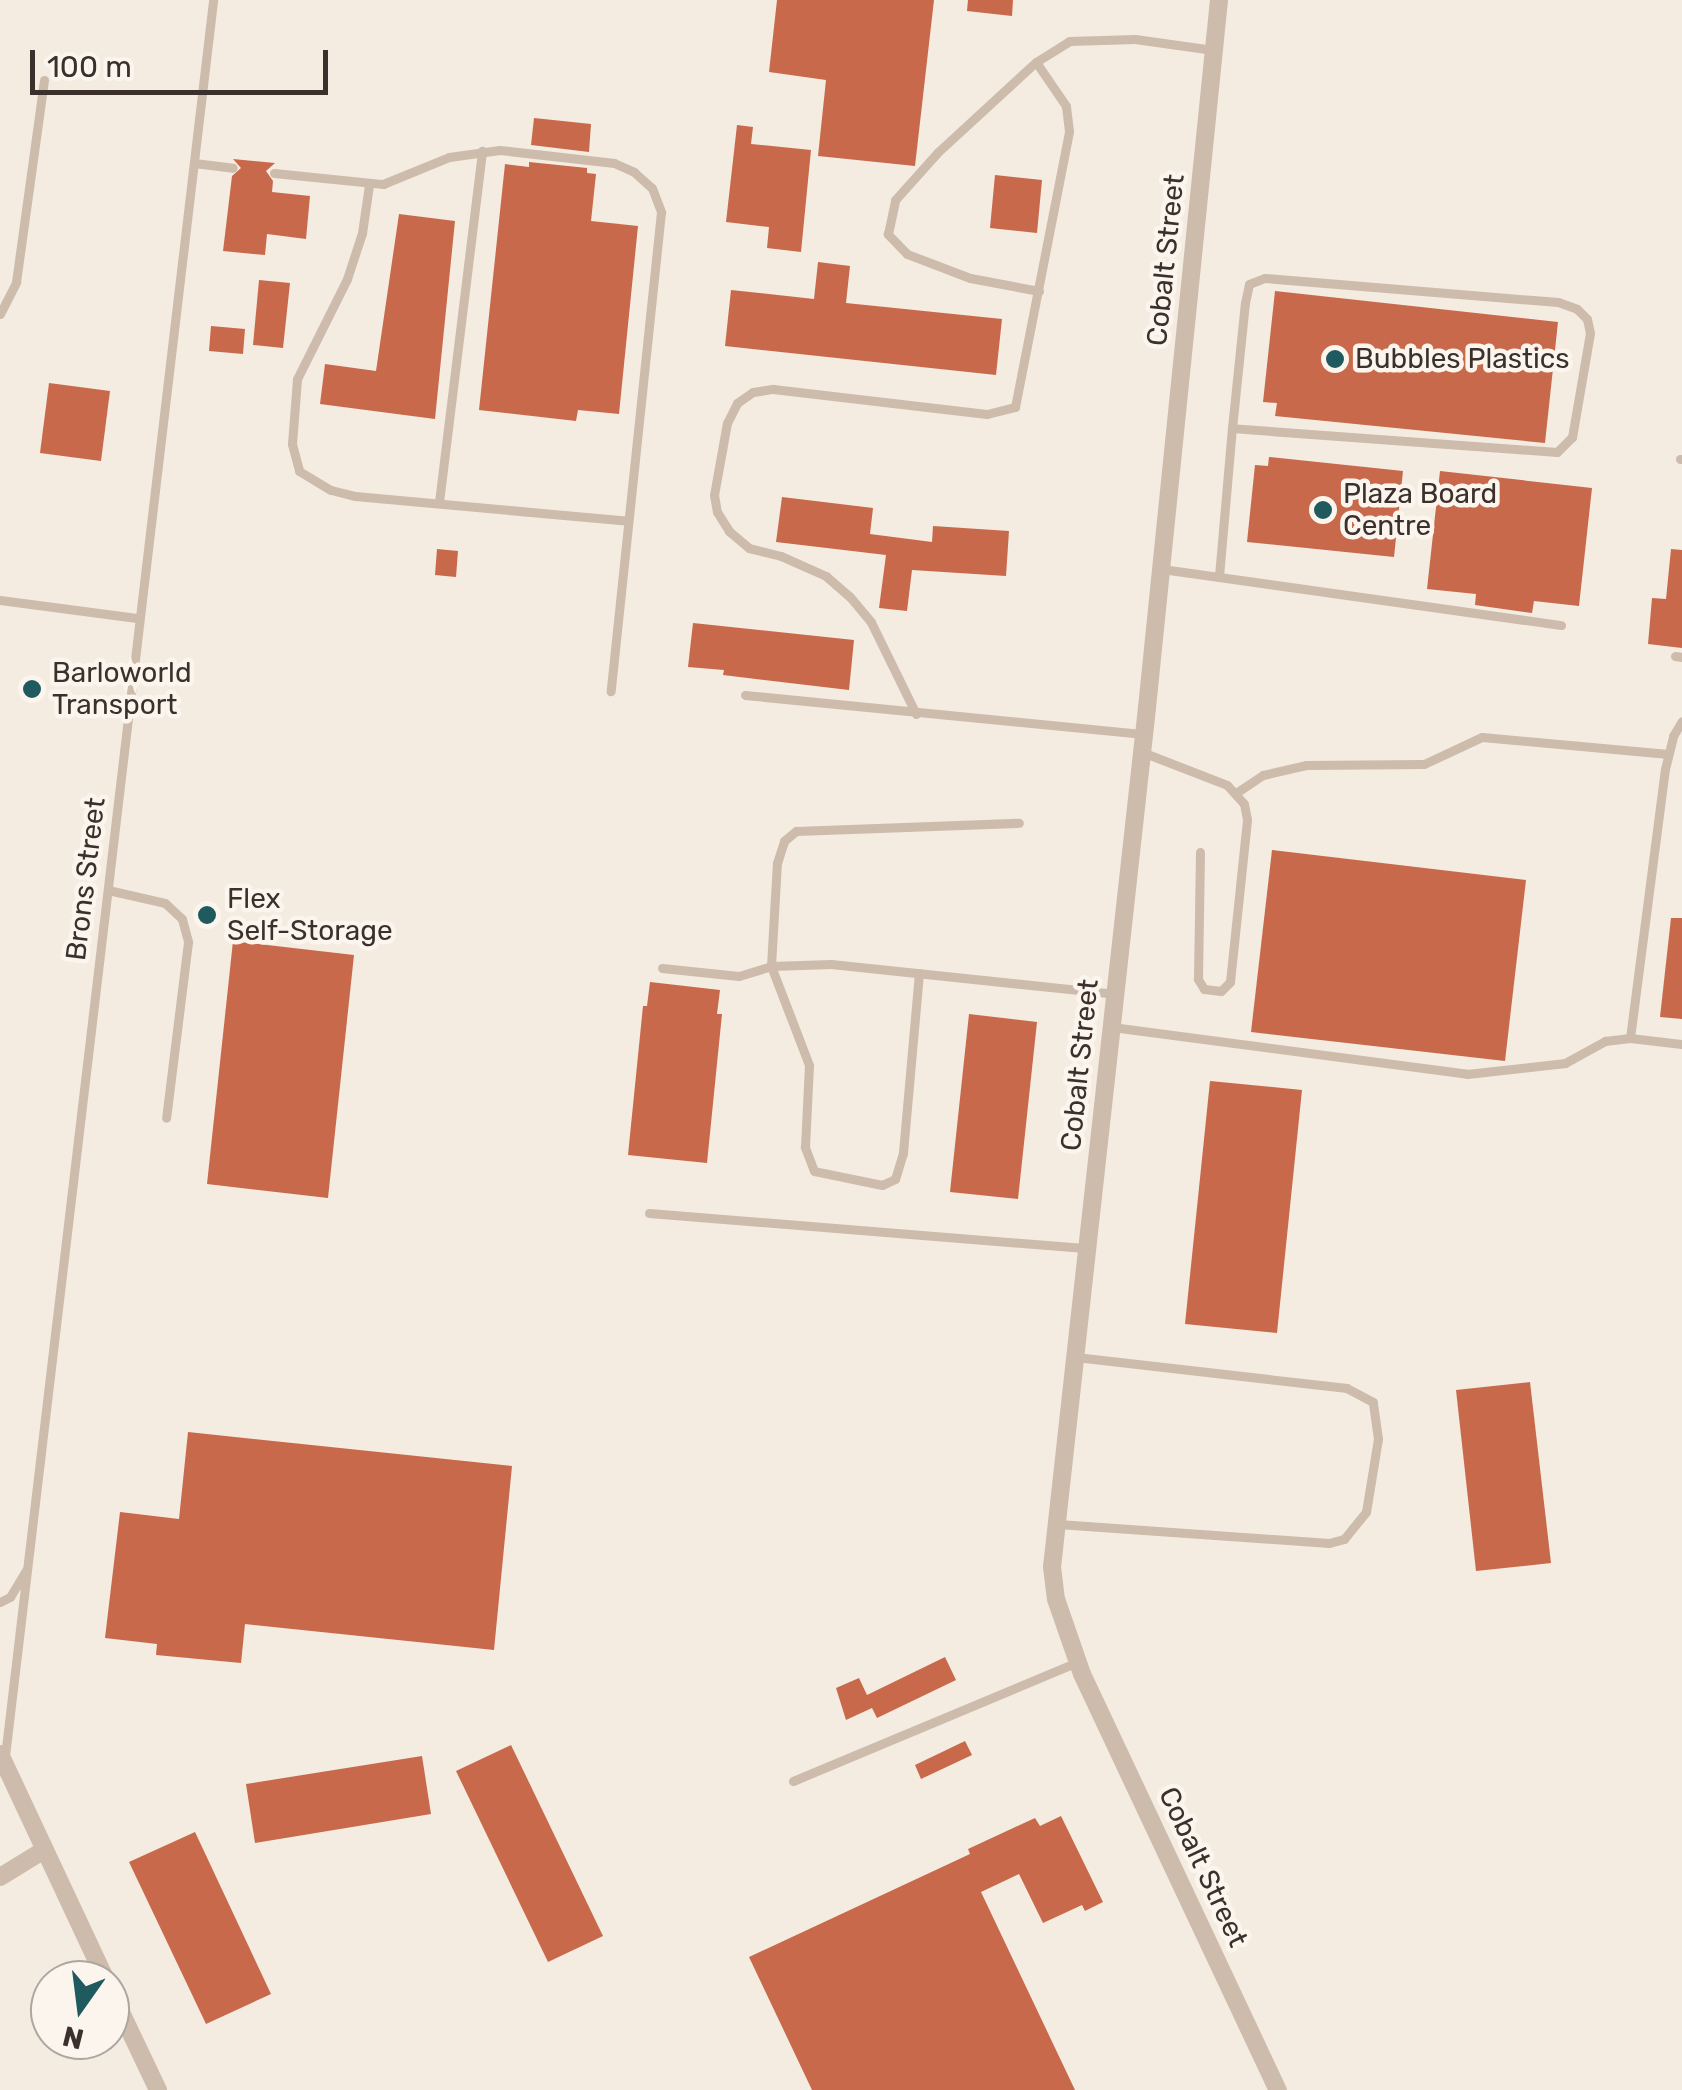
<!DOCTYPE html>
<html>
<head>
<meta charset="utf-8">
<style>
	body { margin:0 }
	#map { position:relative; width:1682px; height:2090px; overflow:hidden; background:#f4ebe1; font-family:Rubik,sans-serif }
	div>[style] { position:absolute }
	.building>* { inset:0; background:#c8694b }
	.service>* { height:9px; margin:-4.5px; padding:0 4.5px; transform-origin:4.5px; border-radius:4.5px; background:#cdbbac }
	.minor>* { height:18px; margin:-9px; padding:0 9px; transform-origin:9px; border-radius:9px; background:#cdbbac }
	.dots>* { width:28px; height:28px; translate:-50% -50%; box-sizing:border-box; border:5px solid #fbf5ee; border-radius:50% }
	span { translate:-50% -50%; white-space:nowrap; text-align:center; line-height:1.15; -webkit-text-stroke:9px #fbf5ee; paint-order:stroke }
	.street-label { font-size:28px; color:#3b302b }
	.poi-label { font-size:28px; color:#3b302b }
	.left { translate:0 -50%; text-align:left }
	.north { position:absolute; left:30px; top:1960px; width:100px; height:100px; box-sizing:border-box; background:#fbf5ee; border:2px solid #aea6a0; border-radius:50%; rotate:194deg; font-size:28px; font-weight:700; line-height:40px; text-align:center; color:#3b302b }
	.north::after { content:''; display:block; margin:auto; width:35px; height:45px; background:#1f5a5e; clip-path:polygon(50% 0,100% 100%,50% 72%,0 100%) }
	.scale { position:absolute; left:30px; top:50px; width:298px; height:45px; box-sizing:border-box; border:5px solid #3b302b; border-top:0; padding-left:12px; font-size:30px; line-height:35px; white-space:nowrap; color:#3b302b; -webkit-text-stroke:8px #fbf5ee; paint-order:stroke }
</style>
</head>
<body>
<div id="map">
	<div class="building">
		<div style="clip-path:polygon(777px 0,934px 0,915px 166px,818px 156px,826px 80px,769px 72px)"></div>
		<div style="clip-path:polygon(968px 0,1013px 0,1012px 16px,967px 11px)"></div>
		<div style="clip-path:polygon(534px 118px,591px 124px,589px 152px,531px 145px)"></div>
		<div style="clip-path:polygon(737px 125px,753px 127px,751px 144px,811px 150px,801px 252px,767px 248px,769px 227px,726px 222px)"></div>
		<div style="clip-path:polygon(233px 159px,275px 163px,266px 171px,273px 181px,272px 192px,310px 196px,306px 239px,267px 234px,265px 255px,223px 251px,232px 176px,241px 168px)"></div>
		<div style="clip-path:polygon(529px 162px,587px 168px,587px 173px,596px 174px,591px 221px,638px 226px,619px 414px,578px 410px,576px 421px,479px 410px,505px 164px,529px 167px)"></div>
		<div style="clip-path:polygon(995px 175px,1042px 180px,1037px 233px,990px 228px)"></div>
		<div style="clip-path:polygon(399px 214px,455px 221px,435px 419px,320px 404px,325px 364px,376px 371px)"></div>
		<div style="clip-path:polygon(818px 262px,850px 266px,846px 303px,1002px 319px,996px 375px,725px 346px,731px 290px,814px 299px)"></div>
		<div style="clip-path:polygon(259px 280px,290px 283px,283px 348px,253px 345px)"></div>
		<div style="clip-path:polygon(1275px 291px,1558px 322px,1545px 443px,1275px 416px,1277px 403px,1263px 402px)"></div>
		<div style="clip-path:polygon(211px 326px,245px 329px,243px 354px,209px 351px)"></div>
		<div style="clip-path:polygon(49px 383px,110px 391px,101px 461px,40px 453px)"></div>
		<div style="clip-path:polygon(1269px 457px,1403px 471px,1394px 557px,1247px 542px,1255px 465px,1268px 466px)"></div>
		<div style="clip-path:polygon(1440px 471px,1592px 488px,1579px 606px,1534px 601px,1532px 613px,1475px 605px,1476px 594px,1427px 589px)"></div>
		<div style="clip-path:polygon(782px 497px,873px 508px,870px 534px,932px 542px,933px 526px,1009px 531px,1006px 576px,912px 570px,907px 611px,879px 608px,886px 555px,776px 542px)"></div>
		<div style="clip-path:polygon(437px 549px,458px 551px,456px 577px,435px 575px)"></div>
		<div style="clip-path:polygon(1671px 549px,1682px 550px,1682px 648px,1648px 644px,1652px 598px,1666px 599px)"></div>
		<div style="clip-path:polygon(693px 623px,854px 640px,849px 690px,723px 675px,724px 670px,688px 667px)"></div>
		<div style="clip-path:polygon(1272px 850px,1526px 880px,1505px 1061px,1251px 1032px)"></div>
		<div style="clip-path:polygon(1671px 918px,1682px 918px,1682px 1019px,1660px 1017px)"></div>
		<div style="clip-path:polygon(233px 941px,354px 955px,328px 1198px,207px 1184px)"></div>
		<div style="clip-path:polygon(650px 982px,720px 990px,717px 1014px,722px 1014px,707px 1163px,628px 1155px,643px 1006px,647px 1006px)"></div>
		<div style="clip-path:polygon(969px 1014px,1037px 1022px,1018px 1199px,950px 1192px)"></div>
		<div style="clip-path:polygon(1210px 1081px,1302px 1090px,1277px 1333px,1185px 1324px)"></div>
		<div style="clip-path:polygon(1530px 1382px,1551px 1563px,1476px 1571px,1456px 1390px)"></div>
		<div style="clip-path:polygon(188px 1432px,512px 1466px,494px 1650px,245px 1624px,241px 1663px,156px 1655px,157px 1644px,105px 1638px,120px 1512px,179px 1519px)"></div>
		<div style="clip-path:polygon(945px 1657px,956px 1680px,877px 1718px,872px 1708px,846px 1720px,836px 1688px,859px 1678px,867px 1695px)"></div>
		<div style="clip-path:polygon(965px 1741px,972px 1755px,921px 1779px,915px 1765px)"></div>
		<div style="clip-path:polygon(511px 1745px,603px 1936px,548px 1962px,456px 1771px)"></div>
		<div style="clip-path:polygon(422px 1756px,431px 1814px,255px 1843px,246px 1784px)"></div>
		<div style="clip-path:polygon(1061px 1816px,1103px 1902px,1085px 1911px,1082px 1905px,1043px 1923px,1019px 1874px,981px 1892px,1075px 2090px,812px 2090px,749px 1957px,970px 1854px,968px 1849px,1035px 1818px,1040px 1826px)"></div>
		<div style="clip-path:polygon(195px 1832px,271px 1994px,206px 2024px,129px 1862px)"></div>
	</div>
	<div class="service">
		<div style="left:194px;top:163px;width:39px;rotate:7deg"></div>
		<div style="left:274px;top:173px;width:110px;rotate:5.8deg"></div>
		<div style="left:383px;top:184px;width:71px;rotate:-22.2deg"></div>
		<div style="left:449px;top:157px;width:51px;rotate:-7.8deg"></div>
		<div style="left:500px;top:150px;width:115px;rotate:6.5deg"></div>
		<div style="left:614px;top:163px;width:22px;rotate:24deg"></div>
		<div style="left:634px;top:172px;width:24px;rotate:42deg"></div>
		<div style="left:652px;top:188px;width:26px;rotate:69deg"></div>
		<div style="left:661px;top:212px;width:482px;rotate:96deg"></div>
		<div style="left:369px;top:185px;width:49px;rotate:98.3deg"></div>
		<div style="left:362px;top:233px;width:48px;rotate:108.1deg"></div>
		<div style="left:347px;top:279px;width:112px;rotate:116.6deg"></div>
		<div style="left:297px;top:379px;width:65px;rotate:94.4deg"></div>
		<div style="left:292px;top:444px;width:28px;rotate:75deg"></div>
		<div style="left:299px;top:471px;width:37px;rotate:31deg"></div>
		<div style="left:331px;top:490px;width:25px;rotate:14deg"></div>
		<div style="left:355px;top:496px;width:274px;rotate:5.2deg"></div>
		<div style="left:1039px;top:291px;width:70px;rotate:-169.3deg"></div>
		<div style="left:970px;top:278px;width:67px;rotate:-159.1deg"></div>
		<div style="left:907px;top:254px;width:28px;rotate:-134deg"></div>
		<div style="left:888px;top:234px;width:35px;rotate:-78deg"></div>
		<div style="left:895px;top:200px;width:64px;rotate:-48.1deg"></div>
		<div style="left:938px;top:152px;width:133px;rotate:-42.6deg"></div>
		<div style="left:1036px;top:62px;width:39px;rotate:-32deg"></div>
		<div style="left:1069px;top:41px;width:66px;rotate:-1.7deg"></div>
		<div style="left:1135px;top:39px;width:79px;rotate:8deg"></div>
		<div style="left:0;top:314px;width:36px;rotate:-63deg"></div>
		<div style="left:16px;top:282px;width:204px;rotate:-82.1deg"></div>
		<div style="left:1680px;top:459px;width:2px"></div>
		<div style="left:439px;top:502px;width:354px;rotate:-83deg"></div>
		<div style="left:1162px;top:569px;width:403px;rotate:8deg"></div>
		<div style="left:1219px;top:576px;width:149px;rotate:-85deg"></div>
		<div style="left:1232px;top:428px;width:126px;rotate:-84.1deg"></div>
		<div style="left:1245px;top:303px;width:19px;rotate:-78deg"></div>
		<div style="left:1249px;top:284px;width:17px;rotate:-21deg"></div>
		<div style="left:1265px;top:278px;width:294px;rotate:4.7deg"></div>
		<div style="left:1558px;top:302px;width:20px;rotate:20deg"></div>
		<div style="left:1577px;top:309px;width:14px;rotate:45deg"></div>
		<div style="left:1587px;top:319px;width:14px;rotate:78deg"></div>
		<div style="left:1590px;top:333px;width:106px;rotate:99.8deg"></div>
		<div style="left:1572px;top:437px;width:21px;rotate:135deg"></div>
		<div style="left:1557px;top:452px;width:326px;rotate:-175.8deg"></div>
		<div style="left:0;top:600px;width:138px;rotate:7.5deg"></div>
		<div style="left:1675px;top:656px;width:7px;rotate:8deg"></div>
		<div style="left:745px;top:695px;width:401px;rotate:5.6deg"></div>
		<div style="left:916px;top:714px;width:102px;rotate:-116.1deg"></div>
		<div style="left:871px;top:622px;width:33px;rotate:-130deg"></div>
		<div style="left:850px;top:597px;width:32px;rotate:-139deg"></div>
		<div style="left:826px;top:576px;width:49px;rotate:-156deg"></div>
		<div style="left:781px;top:556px;width:33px;rotate:-166deg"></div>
		<div style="left:749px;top:548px;width:26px;rotate:-140deg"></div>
		<div style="left:729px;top:531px;width:22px;rotate:-122deg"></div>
		<div style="left:717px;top:512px;width:17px;rotate:-100deg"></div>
		<div style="left:714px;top:495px;width:73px;rotate:-79.8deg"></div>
		<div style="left:727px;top:423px;width:22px;rotate:-63deg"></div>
		<div style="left:737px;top:403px;width:19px;rotate:-35deg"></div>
		<div style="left:753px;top:392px;width:20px;rotate:-9deg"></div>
		<div style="left:773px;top:389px;width:215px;rotate:6.7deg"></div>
		<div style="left:987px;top:414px;width:29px;rotate:-14deg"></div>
		<div style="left:1015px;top:407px;width:281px;rotate:-78.9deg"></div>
		<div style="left:1069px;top:131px;width:25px;rotate:-97deg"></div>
		<div style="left:1066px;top:106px;width:53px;rotate:-124.3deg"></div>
		<div style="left:1142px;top:752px;width:91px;rotate:21.2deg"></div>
		<div style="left:1227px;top:785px;width:25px;rotate:48deg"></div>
		<div style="left:1244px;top:804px;width:16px;rotate:79deg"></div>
		<div style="left:1247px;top:820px;width:163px;rotate:96deg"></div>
		<div style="left:1230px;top:982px;width:13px;rotate:135deg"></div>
		<div style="left:1221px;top:991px;width:17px;rotate:-173deg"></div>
		<div style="left:1204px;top:989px;width:12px;rotate:-121deg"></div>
		<div style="left:1198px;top:979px;width:127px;rotate:-89.1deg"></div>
		<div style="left:1236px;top:793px;width:32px;rotate:-34deg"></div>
		<div style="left:1263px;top:775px;width:44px;rotate:-13.1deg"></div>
		<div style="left:1306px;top:765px;width:118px;rotate:-0.5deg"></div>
		<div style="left:1424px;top:764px;width:64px;rotate:-25deg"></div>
		<div style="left:1482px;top:737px;width:187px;rotate:5.2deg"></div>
		<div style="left:108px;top:890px;width:58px;rotate:12.8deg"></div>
		<div style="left:165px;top:903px;width:23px;rotate:43deg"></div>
		<div style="left:182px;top:919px;width:24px;rotate:75deg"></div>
		<div style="left:188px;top:942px;width:177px;rotate:97.1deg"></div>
		<div style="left:662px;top:968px;width:77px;rotate:5.9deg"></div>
		<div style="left:739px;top:976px;width:34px;rotate:-17deg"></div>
		<div style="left:771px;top:966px;width:60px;rotate:-1.9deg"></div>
		<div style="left:831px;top:964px;width:286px;rotate:6deg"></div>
		<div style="left:919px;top:973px;width:181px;rotate:95.1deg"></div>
		<div style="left:903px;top:1153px;width:27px;rotate:107deg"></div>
		<div style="left:895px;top:1179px;width:14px;rotate:155deg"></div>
		<div style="left:882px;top:1185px;width:69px;rotate:-168.4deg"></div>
		<div style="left:814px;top:1171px;width:26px;rotate:-111deg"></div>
		<div style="left:805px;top:1147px;width:82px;rotate:-87.2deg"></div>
		<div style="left:809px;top:1065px;width:106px;rotate:-111deg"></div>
		<div style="left:771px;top:966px;width:103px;rotate:-86.7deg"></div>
		<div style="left:777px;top:863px;width:23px;rotate:-72deg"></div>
		<div style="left:784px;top:841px;width:16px;rotate:-40deg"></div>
		<div style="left:796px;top:831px;width:223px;rotate:-2.1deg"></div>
		<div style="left:1112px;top:1027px;width:358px;rotate:7.5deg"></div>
		<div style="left:1467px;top:1074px;width:99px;rotate:-6.4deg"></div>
		<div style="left:1565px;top:1063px;width:46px;rotate:-28.8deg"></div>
		<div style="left:1605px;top:1041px;width:25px;rotate:-7deg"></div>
		<div style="left:1630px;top:1038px;width:52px;rotate:6.6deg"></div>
		<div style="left:1630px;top:1038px;width:271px;rotate:-82.6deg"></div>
		<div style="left:1665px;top:769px;width:34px;rotate:-76deg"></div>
		<div style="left:1673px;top:736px;width:17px;rotate:-59deg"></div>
		<div style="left:649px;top:1213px;width:440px;rotate:4.6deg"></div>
		<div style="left:1058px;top:1524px;width:272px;rotate:4deg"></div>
		<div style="left:1329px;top:1543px;width:16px;rotate:-15deg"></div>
		<div style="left:1344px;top:1539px;width:35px;rotate:-51deg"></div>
		<div style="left:1366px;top:1512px;width:74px;rotate:-80.7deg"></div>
		<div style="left:1378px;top:1439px;width:37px;rotate:-98deg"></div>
		<div style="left:1373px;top:1402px;width:30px;rotate:-152deg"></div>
		<div style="left:1347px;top:1388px;width:273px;rotate:-173.5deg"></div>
		<div style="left:0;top:1602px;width:11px;rotate:-27deg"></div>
		<div style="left:10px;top:1597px;width:31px;rotate:-59deg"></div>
		<div style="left:5px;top:1756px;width:1768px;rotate:-83.24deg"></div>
		<div style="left:793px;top:1781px;width:308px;rotate:-22.7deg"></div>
	</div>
	<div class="minor">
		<div style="left:1219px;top:0;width:712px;rotate:95.81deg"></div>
		<div style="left:1147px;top:708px;width:864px;rotate:96.31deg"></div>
		<div style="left:1052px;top:1567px;width:32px;rotate:83deg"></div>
		<div style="left:1056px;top:1599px;width:79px;rotate:70.9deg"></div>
		<div style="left:1082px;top:1674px;width:460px;rotate:64.8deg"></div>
		<div style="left:0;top:1754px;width:250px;rotate:64.9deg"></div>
		<div style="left:0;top:1877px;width:52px;rotate:-31.5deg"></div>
		<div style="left:110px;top:1989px;width:112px;rotate:64.6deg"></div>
	</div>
	<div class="dots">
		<div style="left:1335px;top:359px;background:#1f5a5e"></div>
		<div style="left:1323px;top:510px;background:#1f5a5e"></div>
		<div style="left:32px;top:689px;background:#1f5a5e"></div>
		<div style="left:207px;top:915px;background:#1f5a5e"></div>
	</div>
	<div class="street-label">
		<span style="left:1166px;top:260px;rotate:-84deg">Cobalt Street</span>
		<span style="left:86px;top:879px;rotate:-83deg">Brons Street</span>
		<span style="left:1080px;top:1065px;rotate:-84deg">Cobalt Street</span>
		<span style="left:1203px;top:1867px;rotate:65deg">Cobalt Street</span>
	</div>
	<div class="poi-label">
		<span class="left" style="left:1355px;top:359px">Bubbles Plastics</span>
		<span class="left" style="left:1343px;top:510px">Plaza Board<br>Centre</span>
		<span class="left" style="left:52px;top:689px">Barloworld<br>Transport</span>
		<span class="left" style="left:227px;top:915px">Flex<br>Self-Storage</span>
	</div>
	<div class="north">N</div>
	<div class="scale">100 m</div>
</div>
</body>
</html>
